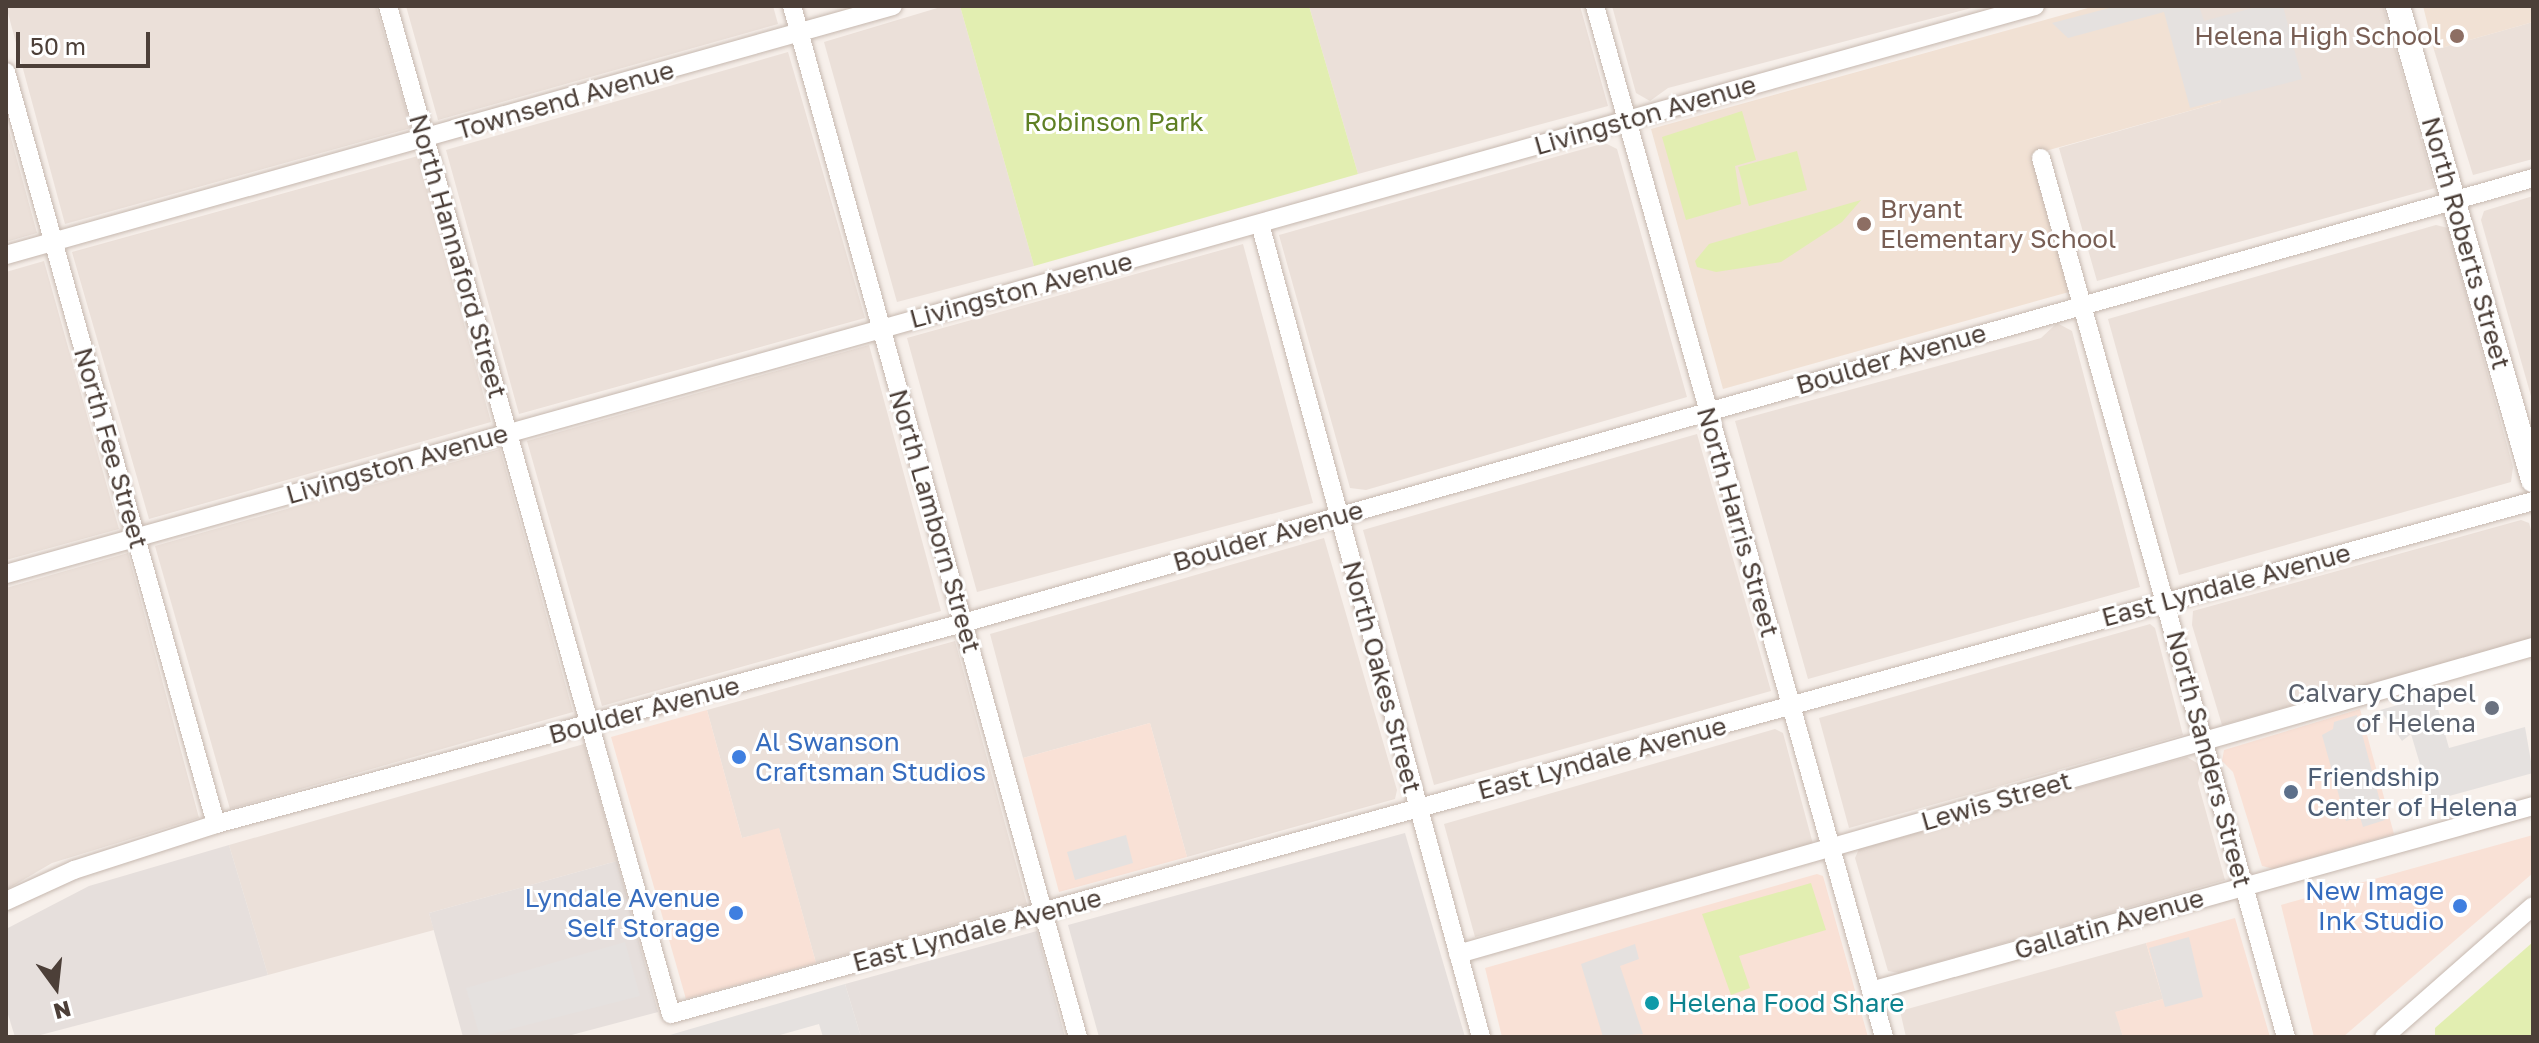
<!DOCTYPE html>
<html>
<head>
<meta charset="utf-8">
<style>
	body { margin:0 }
	#map { position:relative; width:2539px; height:1043px; overflow:hidden; background:#f7f0eb; font-family:"Golos Text",sans-serif }
	div>[style] { position:absolute }
	.residential>* { inset:0; background:#ebe0d9 }
	.commercial>* { inset:0; background:#f9e1d6 }
	.industrial>* { inset:0; background:#e6dfdc }
	.education>* { inset:0; background:#f1e1d4 }
	.green>* { inset:0; background:#e2eeb1 }
	.parking>* { inset:0; background:#e5e1df }
	.roads { filter:drop-shadow(0 0 2px #c6b8af) drop-shadow(0 0 2px #c6b8af) }
	.minor>* { height:18px; margin:-9px; padding:0 9px; transform-origin:9px; border-radius:9px; background:#fff }
	.tertiary>* { height:24px; margin:-12px; padding:0 12px; transform-origin:12px; border-radius:12px; background:#fff }
	.dots>* { width:22px; height:22px; translate:-50% -50%; box-sizing:border-box; border:4px solid #fff; border-radius:50% }
	span { translate:-50% -50%; white-space:nowrap; text-align:center; line-height:1.15; -webkit-text-stroke:6px #fff; paint-order:stroke }
	.education-label { font-size:26px; color:#785e54 }
	.right { translate:-100% -50%; text-align:right }
	.left { translate:0 -50%; text-align:left }
	.street-label { font-size:26px; color:#4c3f38 }
	.park-label { font-size:26px; color:#5e7f23 }
	.worship-label { font-size:26px; color:#5b616d }
	.shop-label { font-size:26px; color:#366cbe }
	.service-label { font-size:26px; color:#4e5e75 }
	.culture-label { font-size:26px; color:#0d838f }
	.frame { position:absolute; inset:0; border:8px solid #4c3f38; pointer-events:none }
	.north { position:absolute; left:16px; top:947px; width:80px; height:80px; -webkit-text-stroke:6px #fff; paint-order:stroke; rotate:165deg; font-size:22px; font-weight:700; line-height:32px; text-align:center; color:#4c3f38 }
	.north::after { content:''; display:block; margin:auto; width:28px; height:36px; background:#4c3f38; clip-path:polygon(50% 0,100% 100%,50% 72%,0 100%) }
	.scale { position:absolute; left:16px; top:32px; width:134px; height:36px; box-sizing:border-box; border:4px solid #4c3f38; border-top:0; padding-left:10px; font-size:24px; line-height:28px; white-space:nowrap; color:#4c3f38; -webkit-text-stroke:6px #fff; paint-order:stroke }
</style>
</head>
<body>
<div id="map">
	<div class="residential">
		<div style="clip-path:polygon(6px 6px,376px 6px,411px 128px,65px 224px)"></div>
		<div style="clip-path:polygon(406px 6px,773px 6px,778px 24px,438px 120px)"></div>
		<div style="clip-path:polygon(944px 6px,960px 6px,1034px 266px,897px 302px,824px 42px)"></div>
		<div style="clip-path:polygon(1309px 6px,1580px 6px,1608px 106px,1358px 174px)"></div>
		<div style="clip-path:polygon(1612px 6px,1979px 6px,1668px 88px,1650px 101px,1636px 93px)"></div>
		<div style="clip-path:polygon(2194px 6px,2383px 6px,2435px 188px,2097px 281px,2059px 148px,2221px 102px)"></div>
		<div style="clip-path:polygon(2533px 22px,2533px 159px,2473px 175px,2434px 50px)"></div>
		<div style="clip-path:polygon(788px 52px,865px 318px,519px 414px,446px 150px)"></div>
		<div style="clip-path:polygon(6px 120px,37px 233px,6px 242px)"></div>
		<div style="clip-path:polygon(1605px 143px,1617px 149px,1687px 397px,1366px 490px,1350px 488px,1279px 235px)"></div>
		<div style="clip-path:polygon(418px 156px,491px 422px,149px 519px,72px 252px)"></div>
		<div style="clip-path:polygon(2533px 196px,2533px 403px,2481px 220px,2484px 211px)"></div>
		<div style="clip-path:polygon(2436px 225px,2448px 228px,2513px 467px,2511px 482px,2179px 575px,2108px 319px)"></div>
		<div style="clip-path:polygon(1243px 244px,1313px 503px,977px 592px,907px 338px)"></div>
		<div style="clip-path:polygon(44px 261px,119px 529px,6px 560px,6px 272px)"></div>
		<div style="clip-path:polygon(2057px 323px,2072px 331px,2140px 587px,1808px 679px,1735px 421px,2041px 338px)"></div>
		<div style="clip-path:polygon(869px 345px,941px 611px,602px 706px,527px 441px)"></div>
		<div style="clip-path:polygon(1697px 434px,1771px 691px,1434px 785px,1363px 530px)"></div>
		<div style="clip-path:polygon(500px 449px,573px 712px,230px 809px,155px 546px)"></div>
		<div style="clip-path:polygon(2521px 520px,2529px 523px,2533px 537px,2533px 638px,2222px 725px,2192px 625px,2193px 611px)"></div>
		<div style="clip-path:polygon(1324px 538px,1397px 790px,1395px 799px,1187px 857px,1150px 723px,1023px 758px,990px 634px)"></div>
		<div style="clip-path:polygon(128px 553px,199px 818px,52px 863px,6px 890px,6px 588px)"></div>
		<div style="clip-path:polygon(2150px 624px,2155px 628px,2183px 735px,1849px 828px,1819px 718px)"></div>
		<div style="clip-path:polygon(955px 641px,1027px 904px,816px 963px,779px 829px,742px 838px,707px 710px)"></div>
		<div style="clip-path:polygon(1775px 729px,1783px 733px,1813px 844px,1475px 937px,1444px 824px)"></div>
		<div style="clip-path:polygon(584px 744px,617px 861px,429px 913px,434px 930px,268px 975px,229px 845px)"></div>
		<div style="clip-path:polygon(2187px 757px,2202px 766px,2198px 783px,2225px 880px,1899px 973px,1888px 971px,1855px 858px,1859px 849px)"></div>
		<div style="clip-path:polygon(2146px 943px,2163px 999px,2116px 1012px,2123px 1037px,1906px 1037px,1900px 1011px)"></div>
	</div>
	<div class="commercial">
		<div style="clip-path:polygon(2360px 709px,2394px 834px,2274px 869px,2262px 866px,2233px 772px,2222px 761px,2224px 750px)"></div>
		<div style="clip-path:polygon(707px 710px,742px 838px,779px 828px,816px 963px,686px 999px,611px 737px)"></div>
		<div style="clip-path:polygon(1150px 723px,1187px 857px,1059px 892px,1023px 758px)"></div>
		<div style="clip-path:polygon(2533px 835px,2533px 873px,2343px 1037px,2314px 1037px,2281px 905px)"></div>
		<div style="clip-path:polygon(1817px 874px,1823px 876px,1868px 1037px,1502px 1037px,1485px 968px)"></div>
		<div style="clip-path:polygon(2235px 918px,2270px 1037px,2123px 1037px,2115px 1012px,2163px 999px,2146px 943px)"></div>
	</div>
	<div class="industrial">
		<div style="clip-path:polygon(1405px 833px,1465px 1037px,1099px 1037px,1068px 925px)"></div>
		<div style="clip-path:polygon(229px 845px,268px 975px,33px 1037px,15px 1037px,6px 1008px,6px 929px,89px 886px)"></div>
		<div style="clip-path:polygon(617px 861px,658px 1012px,564px 1037px,463px 1037px,429px 913px)"></div>
		<div style="clip-path:polygon(1037px 931px,1065px 1037px,861px 1037px,845px 984px)"></div>
	</div>
	<div class="education">
		<div style="clip-path:polygon(2095px 6px,2194px 6px,2221px 102px,2031px 155px,2069px 292px,1723px 389px,1651px 129px)"></div>
		<div style="clip-path:polygon(2423px 6px,2533px 6px,2533px 22px,2434px 50px)"></div>
	</div>
	<div class="green">
		<div style="clip-path:polygon(960px 6px,1309px 6px,1358px 174px,1034px 266px)"></div>
		<div style="clip-path:polygon(1742px 111px,1756px 160px,1735px 166px,1741px 204px,1686px 220px,1662px 137px)"></div>
		<div style="clip-path:polygon(1797px 151px,1807px 190px,1749px 206px,1738px 167px)"></div>
		<div style="clip-path:polygon(1861px 200px,1842px 222px,1781px 262px,1716px 272px,1697px 267px,1695px 261px,1709px 244px)"></div>
		<div style="clip-path:polygon(1811px 883px,1826px 930px,1739px 956px,1750px 988px,1731px 995px,1702px 914px)"></div>
		<div style="clip-path:polygon(2533px 942px,2533px 1037px,2435px 1037px,2435px 1028px)"></div>
	</div>
	<div class="parking">
		<div style="clip-path:polygon(2117px 6px,2199px 6px,2204px 21px,2260px 6px,2283px 6px,2302px 79px,2190px 108px,2164px 12px,2068px 38px,2052px 23px)"></div>
		<div style="clip-path:polygon(2434px 695px,2449px 748px,2525px 727px,2533px 773px,2431px 801px,2411px 734px,2402px 741px,2380px 710px)"></div>
		<div style="clip-path:polygon(2357px 715px,2385px 820px,2363px 827px,2360px 817px,2346px 821px,2322px 735px,2333px 729px,2334px 722px)"></div>
		<div style="clip-path:polygon(1126px 835px,1133px 863px,1075px 880px,1067px 852px)"></div>
		<div style="clip-path:polygon(2189px 937px,2203px 997px,2165px 1007px,2149px 948px)"></div>
		<div style="clip-path:polygon(625px 942px,640px 996px,480px 1037px,466px 988px)"></div>
		<div style="clip-path:polygon(1635px 944px,1639px 959px,1620px 966px,1643px 1034px,1603px 1037px,1581px 964px)"></div>
		<div style="clip-path:polygon(845px 984px,861px 1037px,823px 1037px,819px 1024px,773px 1037px,663px 1037px)"></div>
	</div>
	<div class="roads">
		<div class="minor">
			<div style="left:388px;top:6px;width:1047px;rotate:74.32deg"></div>
			<div style="left:671px;top:1014px;width:1931px;rotate:-15.4deg"></div>
			<div style="left:792px;top:6px;width:1070px;rotate:74.5deg"></div>
			<div style="left:1595px;top:6px;width:1071px;rotate:74.34deg"></div>
			<div style="left:6px;top:72px;width:781px;rotate:74.4deg"></div>
			<div style="left:2041px;top:158px;width:913px;rotate:74.43deg"></div>
			<div style="left:1260px;top:224px;width:843px;rotate:74.79deg"></div>
			<div style="left:6px;top:255px;width:921px;rotate:-15.68deg"></div>
			<div style="left:6px;top:574px;width:2107px;rotate:-15.64deg"></div>
			<div style="left:6px;top:901px;width:75px;rotate:-24.5deg"></div>
			<div style="left:74px;top:870px;width:149px;rotate:-17.9deg"></div>
			<div style="left:216px;top:824px;width:774px;rotate:-15.06deg"></div>
			<div style="left:963px;top:623px;width:1632px;rotate:-15.82deg"></div>
			<div style="left:1458px;top:954px;width:1118px;rotate:-15.94deg"></div>
			<div style="left:1871px;top:991px;width:687px;rotate:-15.61deg"></div>
			<div style="left:2384px;top:1037px;width:198px;rotate:-41.3deg"></div>
		</div>
		<div class="tertiary">
			<div style="left:2398px;top:6px;width:493px;rotate:74.1deg"></div>
		</div>
	</div>
	<div class="dots">
		<div style="left:2457px;top:36px;background:#8d6e63"></div>
		<div style="left:1864px;top:224px;background:#8d6e63"></div>
		<div style="left:2492px;top:708px;background:#6b7280"></div>
		<div style="left:739px;top:757px;background:#3f7fe0"></div>
		<div style="left:2291px;top:792px;background:#5c6f8a"></div>
		<div style="left:2460px;top:906px;background:#3f7fe0"></div>
		<div style="left:736px;top:913px;background:#3f7fe0"></div>
		<div style="left:1652px;top:1003px;background:#0f9aa8"></div>
	</div>
	<div class="education-label">
		<span class="right" style="left:2441px;top:36px">Helena High School</span>
		<span class="left" style="left:1880px;top:224px">Bryant<br>Elementary School</span>
	</div>
	<div class="street-label">
		<span style="left:565px;top:100px;rotate:-16deg">Townsend Avenue</span>
		<span style="left:1645px;top:115px;rotate:-16deg">Livingston Avenue</span>
		<span style="left:2466px;top:243px;rotate:74deg">North Roberts Street</span>
		<span style="left:458px;top:256px;rotate:74deg">North Hannaford Street</span>
		<span style="left:1021px;top:290px;rotate:-15deg">Livingston Avenue</span>
		<span style="left:1891px;top:359px;rotate:-16deg">Boulder Avenue</span>
		<span style="left:111px;top:448px;rotate:74deg">North Fee Street</span>
		<span style="left:397px;top:464px;rotate:-16deg">Livingston Avenue</span>
		<span style="left:935px;top:521px;rotate:74deg">North Lamborn Street</span>
		<span style="left:1738px;top:522px;rotate:74deg">North Harris Street</span>
		<span style="left:1268px;top:536px;rotate:-16deg">Boulder Avenue</span>
		<span style="left:2226px;top:585px;rotate:-15deg">East Lyndale Avenue</span>
		<span style="left:1382px;top:677px;rotate:75deg">North Oakes Street</span>
		<span style="left:644px;top:710px;rotate:-15deg">Boulder Avenue</span>
		<span style="left:1602px;top:758px;rotate:-15deg">East Lyndale Avenue</span>
		<span style="left:2209px;top:759px;rotate:75deg">North Sanders Street</span>
		<span style="left:1996px;top:801px;rotate:-16deg">Lewis Street</span>
		<span style="left:2109px;top:924px;rotate:-16deg">Gallatin Avenue</span>
		<span style="left:977px;top:930px;rotate:-15deg">East Lyndale Avenue</span>
	</div>
	<div class="park-label">
		<span style="left:1114px;top:122px">Robinson Park</span>
	</div>
	<div class="worship-label">
		<span class="right" style="left:2476px;top:708px">Calvary Chapel<br>of Helena</span>
	</div>
	<div class="shop-label">
		<span class="left" style="left:755px;top:757px">Al Swanson<br>Craftsman Studios</span>
		<span class="right" style="left:2444px;top:906px">New Image<br>Ink Studio</span>
		<span class="right" style="left:720px;top:913px">Lyndale Avenue<br>Self Storage</span>
	</div>
	<div class="service-label">
		<span class="left" style="left:2307px;top:792px">Friendship<br>Center of Helena</span>
	</div>
	<div class="culture-label">
		<span class="left" style="left:1668px;top:1003px">Helena Food Share</span>
	</div>
	<div class="frame"></div>
	<div class="north">N</div>
	<div class="scale">50 m</div>
</div>
</body>
</html>
